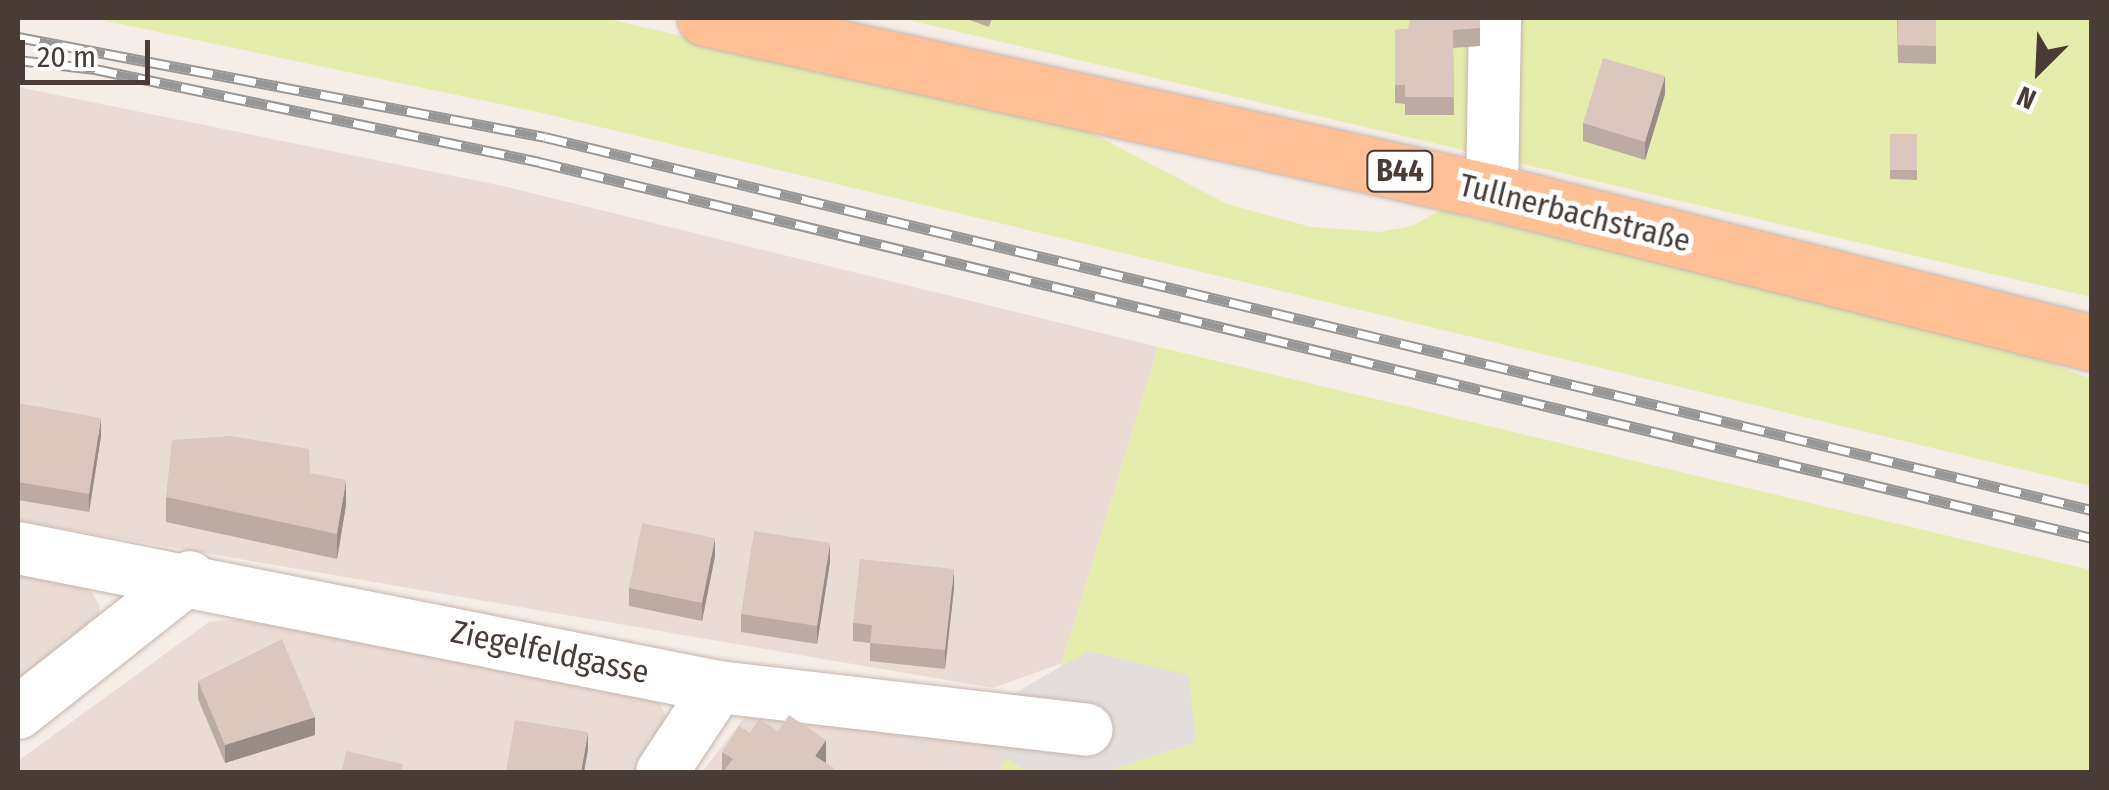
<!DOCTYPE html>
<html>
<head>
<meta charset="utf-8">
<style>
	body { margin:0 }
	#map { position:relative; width:2109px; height:790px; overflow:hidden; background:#f5ede7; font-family:"Fira Sans Condensed",sans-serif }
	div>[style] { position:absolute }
	.residential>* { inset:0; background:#eadcd5 }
	.green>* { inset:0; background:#e5edac }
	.parking>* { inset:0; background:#e3dedc }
	.roads { filter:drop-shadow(0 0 2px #c5b4ac) drop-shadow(0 0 2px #c5b4ac) }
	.minor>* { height:52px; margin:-26px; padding:0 26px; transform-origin:26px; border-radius:26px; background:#fff }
	.primary>* { height:55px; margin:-27.5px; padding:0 27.5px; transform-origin:27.5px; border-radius:27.5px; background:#ffc096 }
	.rail>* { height:11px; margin-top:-5.5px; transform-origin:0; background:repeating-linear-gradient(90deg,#fff 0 22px,#979797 0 44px); box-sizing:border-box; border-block:2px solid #979797 }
	.wall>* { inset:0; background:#bcaba3 }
	.shaded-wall>* { inset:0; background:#998b85 }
	.building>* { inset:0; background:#dbc7be }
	span { translate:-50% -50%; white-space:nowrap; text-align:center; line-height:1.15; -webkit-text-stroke:10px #fff; paint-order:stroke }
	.shield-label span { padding:2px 8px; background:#fff; border:2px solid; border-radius:8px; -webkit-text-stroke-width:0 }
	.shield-label { font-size:30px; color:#493b35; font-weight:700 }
	.street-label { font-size:32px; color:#493b35 }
	.frame { position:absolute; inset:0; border:20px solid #493b35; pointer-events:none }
	.north { position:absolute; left:1989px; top:20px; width:100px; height:100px; -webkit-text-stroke:8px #fff; paint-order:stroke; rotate:204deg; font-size:28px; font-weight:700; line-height:40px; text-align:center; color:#493b35 }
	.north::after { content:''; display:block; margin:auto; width:35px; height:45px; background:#493b35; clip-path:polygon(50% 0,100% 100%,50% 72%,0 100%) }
	.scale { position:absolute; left:20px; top:40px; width:130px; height:45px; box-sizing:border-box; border:5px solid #493b35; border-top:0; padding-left:12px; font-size:30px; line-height:35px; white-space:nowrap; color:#493b35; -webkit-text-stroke:8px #fff; paint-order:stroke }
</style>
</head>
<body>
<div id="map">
	<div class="residential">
		<div style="clip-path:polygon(18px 87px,503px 186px,1158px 347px,1062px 663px,993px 688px,18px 521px)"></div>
		<div style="clip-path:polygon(18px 566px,87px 584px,100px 606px,95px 636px,18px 699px)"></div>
		<div style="clip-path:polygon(241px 619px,654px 692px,667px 718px,641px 772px,18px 772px,18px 761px,209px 622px)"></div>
		<div style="clip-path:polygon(748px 713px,983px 735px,1011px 752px,999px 772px,702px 772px)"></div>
	</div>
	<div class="green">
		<div style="clip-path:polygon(92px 18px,604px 18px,1082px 128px,1227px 204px,1311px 227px,1379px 232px,1412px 226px,1441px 210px,1993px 341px,2091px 379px,2091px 486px,542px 113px)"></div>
		<div style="clip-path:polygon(900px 18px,2091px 18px,2091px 297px)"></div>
		<div style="clip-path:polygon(1158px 347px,2091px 570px,2091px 772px,999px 772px,1062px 663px)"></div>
	</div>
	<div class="parking">
		<div style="clip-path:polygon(1088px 651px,1189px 675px,1196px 742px,1104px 772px,1029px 772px,986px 746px,1008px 697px)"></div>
	</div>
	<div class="roads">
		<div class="minor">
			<div style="left:1492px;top:192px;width:174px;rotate:-89deg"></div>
			<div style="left:18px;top:548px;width:714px;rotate:11.23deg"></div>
			<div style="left:718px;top:687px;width:371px;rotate:6.6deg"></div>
			<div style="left:18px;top:713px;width:219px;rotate:-38.3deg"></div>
			<div style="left:662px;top:772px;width:102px;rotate:-56.6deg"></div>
		</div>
		<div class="primary">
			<div style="left:705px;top:18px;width:806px;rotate:12.47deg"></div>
			<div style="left:1492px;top:192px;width:619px;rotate:14.13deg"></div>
		</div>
	</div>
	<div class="rail">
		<div style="left:18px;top:37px;width:536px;rotate:10.74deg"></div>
		<div style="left:545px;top:137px;width:1591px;rotate:13.56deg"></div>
		<div style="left:18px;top:60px;width:78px;rotate:6.7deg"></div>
		<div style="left:95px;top:69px;width:454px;rotate:11.8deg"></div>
		<div style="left:539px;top:162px;width:1598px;rotate:13.61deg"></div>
	</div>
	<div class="wall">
		<div style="clip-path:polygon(964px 18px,992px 18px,989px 27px)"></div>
		<div style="clip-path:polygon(1480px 18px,1480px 46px,1453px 48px,1454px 115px,1405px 115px,1405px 104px,1395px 103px,1395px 30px,1408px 29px)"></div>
		<div style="clip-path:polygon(1897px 18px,1936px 18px,1936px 64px,1898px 63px)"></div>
		<div style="clip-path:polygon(1665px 94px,1645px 160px,1583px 141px,1583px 123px)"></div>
		<div style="clip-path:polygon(1890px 134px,1917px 134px,1917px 180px,1890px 179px)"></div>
		<div style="clip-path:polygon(18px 403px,101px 436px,89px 512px,18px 500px)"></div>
		<div style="clip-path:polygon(310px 473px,346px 505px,337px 559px,166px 522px,166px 497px)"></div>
		<div style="clip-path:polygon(715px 556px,702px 621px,629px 606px,629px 588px)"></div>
		<div style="clip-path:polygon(830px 562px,817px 644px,741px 632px,741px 614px)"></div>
		<div style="clip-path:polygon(954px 588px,945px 669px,870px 661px,870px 643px,853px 641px,853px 623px)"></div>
		<div style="clip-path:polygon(198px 681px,315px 735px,225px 763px,198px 699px)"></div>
		<div style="clip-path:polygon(722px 752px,826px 764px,834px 772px,722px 772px)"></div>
	</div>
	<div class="shaded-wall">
		<div style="clip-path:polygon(1665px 76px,1665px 94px,1645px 160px,1645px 142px)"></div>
		<div style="clip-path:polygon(101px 418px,101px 436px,89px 512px,89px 494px)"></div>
		<div style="clip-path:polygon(346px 480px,346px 505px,337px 559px,337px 534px)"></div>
		<div style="clip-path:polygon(715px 538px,715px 556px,702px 621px,702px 603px)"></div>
		<div style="clip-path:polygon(830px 543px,830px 562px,817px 644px,817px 626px)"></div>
		<div style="clip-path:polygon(954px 569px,954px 588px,945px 669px,945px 650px)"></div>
		<div style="clip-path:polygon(315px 717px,315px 735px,225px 763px,225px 745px)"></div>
		<div style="clip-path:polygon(588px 732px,588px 750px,584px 772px,581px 772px)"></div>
		<div style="clip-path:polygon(826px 740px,826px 765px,815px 756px)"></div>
	</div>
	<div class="building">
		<div style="clip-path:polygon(1410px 18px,1480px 18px,1480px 28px,1453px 30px,1454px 97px,1405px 97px,1405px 85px,1395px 85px,1395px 30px,1408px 29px)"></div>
		<div style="clip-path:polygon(1898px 18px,1936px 18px,1936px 46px,1898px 45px)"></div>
		<div style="clip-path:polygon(1603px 58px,1665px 76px,1645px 142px,1583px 123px)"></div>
		<div style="clip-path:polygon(1890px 134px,1917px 134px,1917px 170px,1890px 170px)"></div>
		<div style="clip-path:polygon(18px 403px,101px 418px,89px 494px,18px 482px)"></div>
		<div style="clip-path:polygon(231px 436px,309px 449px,310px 473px,346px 480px,337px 534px,166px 497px,172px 440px)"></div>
		<div style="clip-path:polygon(642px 523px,715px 538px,702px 603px,629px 588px)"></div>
		<div style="clip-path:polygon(754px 531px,830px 543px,817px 626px,741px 614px)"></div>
		<div style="clip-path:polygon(860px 559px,954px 569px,945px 650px,870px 643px,872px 625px,853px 623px)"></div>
		<div style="clip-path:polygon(282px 639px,315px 717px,225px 745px,198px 681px)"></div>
		<div style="clip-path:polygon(789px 715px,826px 740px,815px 756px,834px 768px,831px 772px,723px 772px,733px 759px,722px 752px,739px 726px,750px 733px,759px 719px,778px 731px)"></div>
		<div style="clip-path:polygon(515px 720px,588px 732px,581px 772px,506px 772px)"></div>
		<div style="clip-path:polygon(346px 751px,403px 764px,401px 772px,342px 772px)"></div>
	</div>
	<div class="shield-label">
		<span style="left:1400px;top:171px">B44</span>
	</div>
	<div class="street-label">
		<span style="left:1575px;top:213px;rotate:14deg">Tullnerbachstraße</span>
		<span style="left:550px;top:652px;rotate:12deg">Ziegelfeldgasse</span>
	</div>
	<div class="frame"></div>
	<div class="north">N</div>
	<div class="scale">20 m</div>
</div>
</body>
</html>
